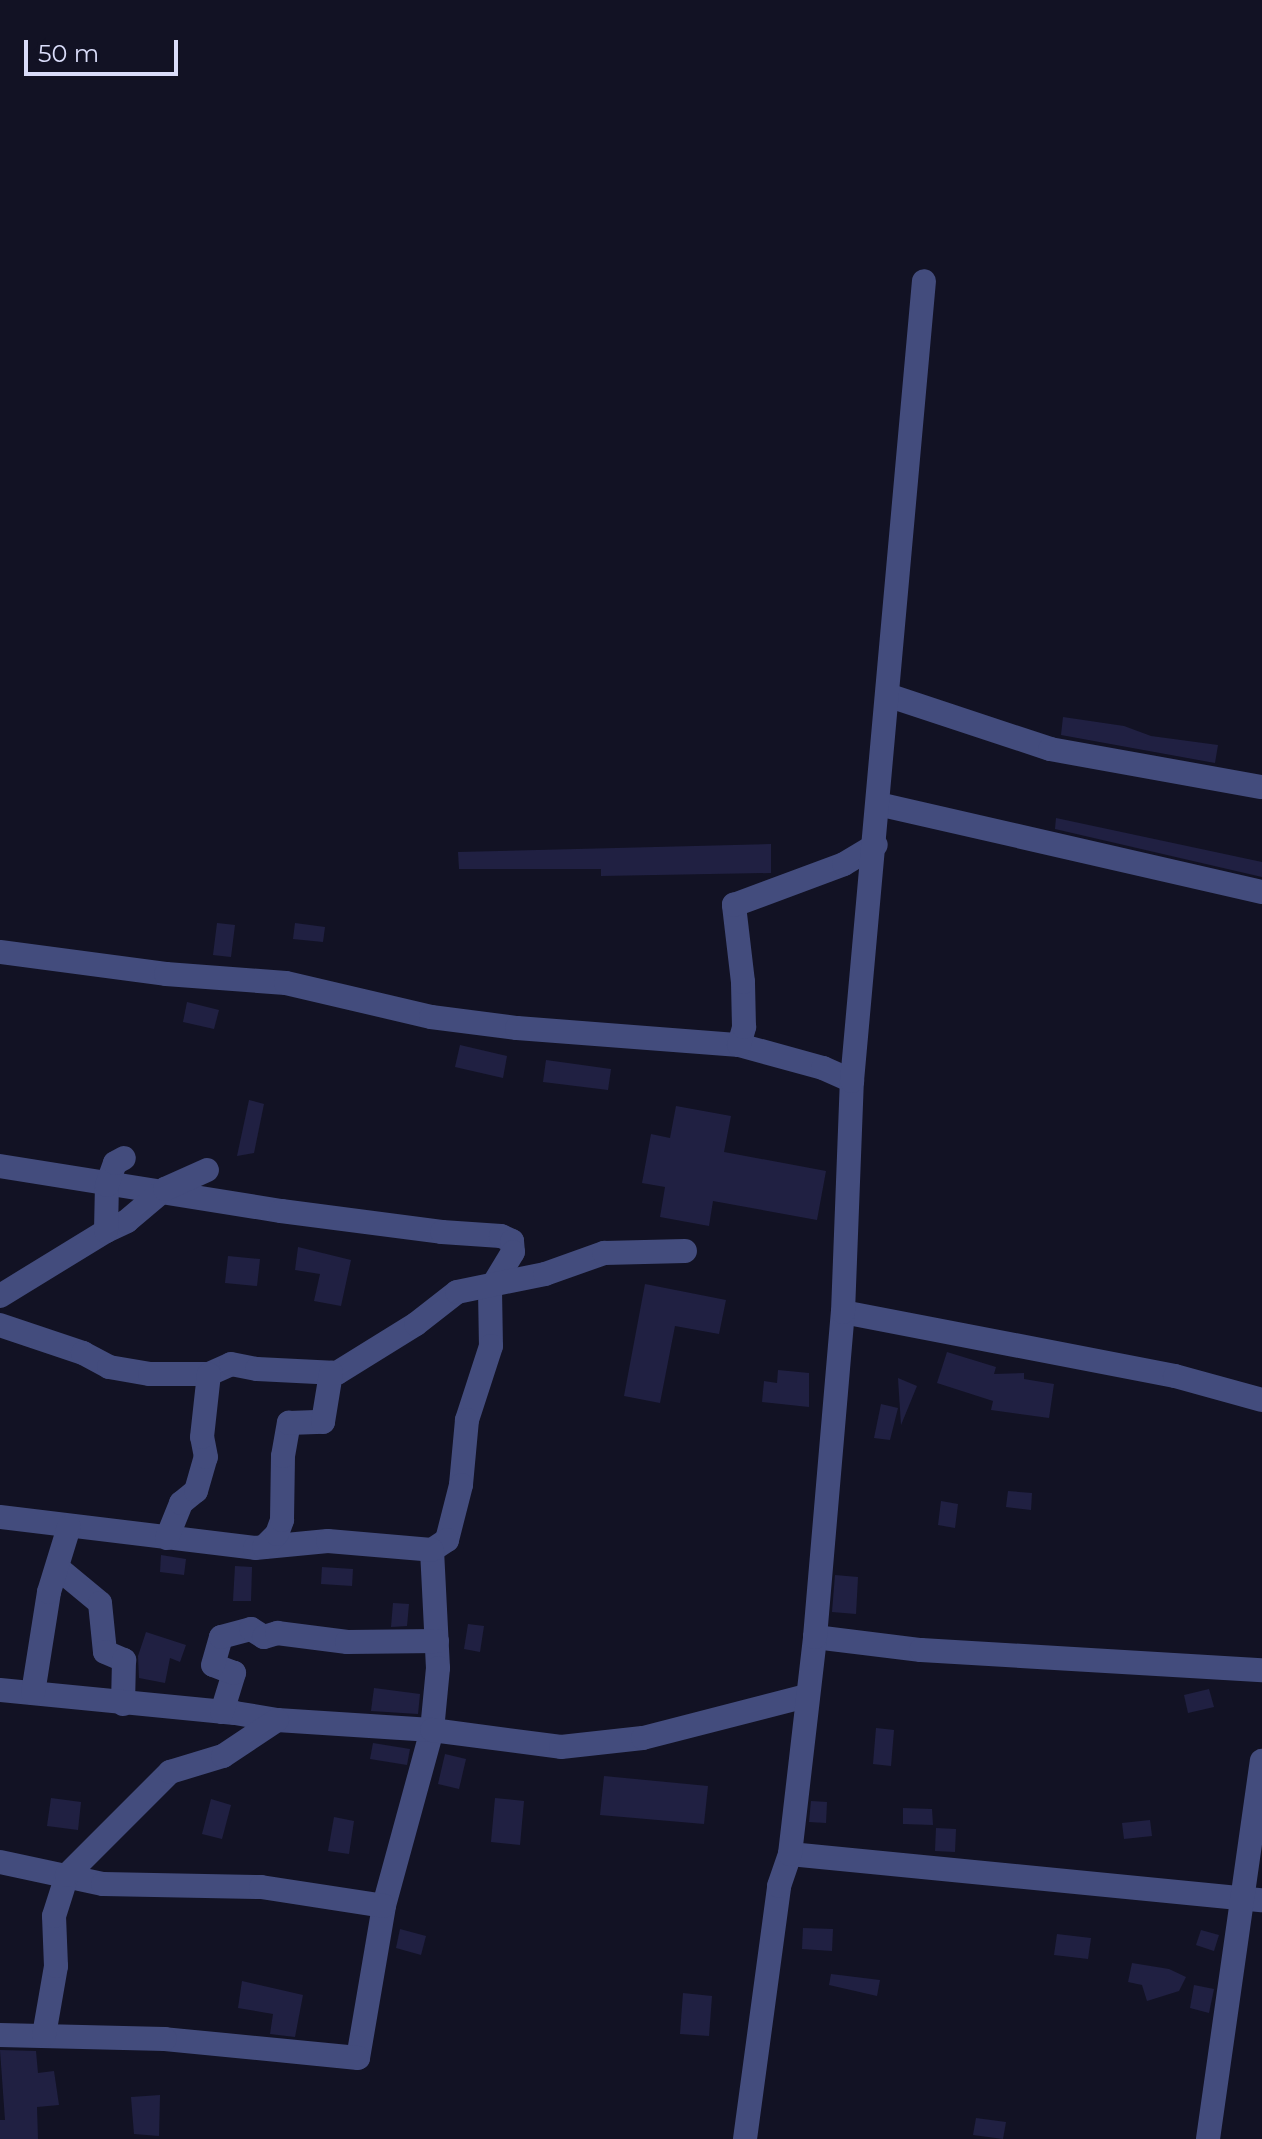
<!DOCTYPE html>
<html>
<head>
<meta charset="utf-8">
<style>
	body { margin:0 }
	#map { position:relative; width:1262px; height:2139px; overflow:hidden; background:#121224; font-family:Montserrat,sans-serif }
	div>[style] { position:absolute }
	.building>* { inset:0; background:#202042 }
	.minor>* { height:24px; margin:-12px; padding:0 12px; transform-origin:12px; border-radius:12px; background:#434c7d }
	span { translate:-50% -50%; white-space:nowrap; text-align:center; line-height:1.15; -webkit-text-stroke:6px #121224; paint-order:stroke }
	.scale { position:absolute; left:24px; top:40px; width:154px; height:36px; box-sizing:border-box; border:4px solid #daddfa; border-top:0; padding-left:10px; font-size:24px; line-height:28px; white-space:nowrap; color:#daddfa; -webkit-text-stroke:6px #121224; paint-order:stroke }
</style>
</head>
<body>
<div id="map">
	<div class="building">
		<div style="clip-path:polygon(1063px 717px,1124px 726px,1151px 736px,1218px 745px,1215px 763px,1061px 735px)"></div>
		<div style="clip-path:polygon(1056px 818px,1262px 862px,1262px 877px,1055px 829px)"></div>
		<div style="clip-path:polygon(771px 844px,771px 873px,601px 876px,601px 869px,459px 869px,458px 852px)"></div>
		<div style="clip-path:polygon(217px 923px,235px 925px,231px 957px,213px 955px)"></div>
		<div style="clip-path:polygon(295px 923px,325px 927px,323px 942px,293px 939px)"></div>
		<div style="clip-path:polygon(187px 1002px,219px 1010px,214px 1029px,183px 1022px)"></div>
		<div style="clip-path:polygon(460px 1045px,507px 1056px,503px 1078px,455px 1067px)"></div>
		<div style="clip-path:polygon(546px 1060px,611px 1069px,608px 1090px,543px 1082px)"></div>
		<div style="clip-path:polygon(249px 1100px,264px 1104px,254px 1153px,237px 1156px)"></div>
		<div style="clip-path:polygon(676px 1106px,731px 1116px,724px 1152px,826px 1171px,817px 1220px,713px 1201px,709px 1226px,660px 1217px,665px 1187px,642px 1183px,651px 1134px,670px 1138px)"></div>
		<div style="clip-path:polygon(298px 1247px,351px 1260px,341px 1306px,314px 1301px,320px 1274px,295px 1270px)"></div>
		<div style="clip-path:polygon(228px 1256px,260px 1259px,257px 1286px,225px 1283px)"></div>
		<div style="clip-path:polygon(645px 1284px,726px 1300px,719px 1334px,675px 1326px,660px 1403px,624px 1396px)"></div>
		<div style="clip-path:polygon(947px 1352px,996px 1367px,994px 1374px,1024px 1373px,1024px 1379px,1054px 1384px,1049px 1418px,991px 1410px,993px 1401px,937px 1383px)"></div>
		<div style="clip-path:polygon(778px 1370px,809px 1373px,809px 1407px,762px 1402px,764px 1381px,777px 1383px)"></div>
		<div style="clip-path:polygon(898px 1378px,917px 1386px,901px 1425px)"></div>
		<div style="clip-path:polygon(881px 1404px,898px 1408px,890px 1440px,874px 1438px)"></div>
		<div style="clip-path:polygon(1008px 1491px,1032px 1493px,1031px 1510px,1006px 1507px)"></div>
		<div style="clip-path:polygon(941px 1501px,958px 1504px,955px 1528px,938px 1525px)"></div>
		<div style="clip-path:polygon(161px 1555px,186px 1559px,184px 1575px,160px 1572px)"></div>
		<div style="clip-path:polygon(235px 1566px,252px 1567px,251px 1601px,233px 1601px)"></div>
		<div style="clip-path:polygon(322px 1567px,353px 1569px,352px 1586px,321px 1584px)"></div>
		<div style="clip-path:polygon(835px 1575px,858px 1577px,856px 1614px,832px 1612px)"></div>
		<div style="clip-path:polygon(393px 1603px,409px 1604px,407px 1626px,391px 1627px)"></div>
		<div style="clip-path:polygon(468px 1624px,484px 1626px,480px 1652px,464px 1649px)"></div>
		<div style="clip-path:polygon(146px 1632px,186px 1645px,180px 1662px,170px 1658px,165px 1683px,139px 1678px,138px 1656px)"></div>
		<div style="clip-path:polygon(374px 1688px,420px 1694px,418px 1714px,371px 1711px)"></div>
		<div style="clip-path:polygon(1209px 1689px,1214px 1707px,1188px 1713px,1184px 1695px)"></div>
		<div style="clip-path:polygon(876px 1728px,894px 1730px,891px 1766px,873px 1764px)"></div>
		<div style="clip-path:polygon(373px 1743px,410px 1749px,407px 1765px,370px 1759px)"></div>
		<div style="clip-path:polygon(445px 1754px,466px 1759px,459px 1789px,438px 1784px)"></div>
		<div style="clip-path:polygon(604px 1776px,708px 1786px,704px 1824px,600px 1815px)"></div>
		<div style="clip-path:polygon(51px 1798px,81px 1802px,78px 1830px,47px 1826px)"></div>
		<div style="clip-path:polygon(495px 1798px,524px 1801px,520px 1845px,491px 1842px)"></div>
		<div style="clip-path:polygon(211px 1799px,231px 1805px,222px 1839px,202px 1834px)"></div>
		<div style="clip-path:polygon(811px 1801px,827px 1802px,826px 1823px,809px 1822px)"></div>
		<div style="clip-path:polygon(903px 1808px,932px 1809px,933px 1825px,903px 1824px)"></div>
		<div style="clip-path:polygon(334px 1817px,354px 1821px,349px 1854px,328px 1851px)"></div>
		<div style="clip-path:polygon(1150px 1820px,1152px 1836px,1124px 1839px,1122px 1823px)"></div>
		<div style="clip-path:polygon(936px 1828px,956px 1829px,955px 1852px,935px 1851px)"></div>
		<div style="clip-path:polygon(803px 1928px,833px 1929px,832px 1951px,802px 1949px)"></div>
		<div style="clip-path:polygon(400px 1929px,426px 1936px,421px 1955px,396px 1948px)"></div>
		<div style="clip-path:polygon(1201px 1930px,1219px 1935px,1214px 1951px,1196px 1945px)"></div>
		<div style="clip-path:polygon(1057px 1934px,1091px 1938px,1088px 1959px,1054px 1955px)"></div>
		<div style="clip-path:polygon(1132px 1963px,1169px 1969px,1186px 1977px,1179px 1991px,1147px 2001px,1142px 1985px,1128px 1982px)"></div>
		<div style="clip-path:polygon(831px 1974px,880px 1980px,877px 1996px,829px 1985px)"></div>
		<div style="clip-path:polygon(242px 1981px,303px 1995px,295px 2037px,270px 2034px,273px 2014px,238px 2008px)"></div>
		<div style="clip-path:polygon(1194px 1985px,1214px 1989px,1209px 2013px,1190px 2008px)"></div>
		<div style="clip-path:polygon(683px 1993px,712px 1996px,709px 2036px,680px 2034px)"></div>
		<div style="clip-path:polygon(0 2050px,36px 2051px,38px 2073px,54px 2071px,59px 2105px,37px 2107px,38px 2139px,0 2139px,0 2120px,5px 2120px)"></div>
		<div style="clip-path:polygon(160px 2095px,159px 2136px,134px 2134px,131px 2097px)"></div>
		<div style="clip-path:polygon(976px 2118px,1006px 2122px,1003px 2139px,973px 2135px)"></div>
	</div>
	<div class="minor">
		<div style="left:887px;top:695px;width:172px;rotate:18.3deg"></div>
		<div style="left:1050px;top:749px;width:215px;rotate:10.2deg"></div>
		<div style="left:878px;top:804px;width:394px;rotate:12.9deg"></div>
		<div style="left:0;top:952px;width:167px;rotate:7.5deg"></div>
		<div style="left:166px;top:974px;width:120px;rotate:4.3deg"></div>
		<div style="left:286px;top:983px;width:149px;rotate:13.2deg"></div>
		<div style="left:431px;top:1017px;width:87px;rotate:7.3deg"></div>
		<div style="left:517px;top:1028px;width:223px;rotate:4.4deg"></div>
		<div style="left:739px;top:1045px;width:87px;rotate:15.3deg"></div>
		<div style="left:823px;top:1068px;width:32px;rotate:24deg"></div>
		<div style="left:739px;top:1045px;width:19px;rotate:-74deg"></div>
		<div style="left:744px;top:1027px;width:45px;rotate:-91.3deg"></div>
		<div style="left:743px;top:982px;width:78px;rotate:-96.7deg"></div>
		<div style="left:734px;top:905px;width:117px;rotate:-20.4deg"></div>
		<div style="left:844px;top:864px;width:37px;rotate:-31deg"></div>
		<div style="left:0;top:1166px;width:285px;rotate:9.1deg"></div>
		<div style="left:281px;top:1211px;width:162px;rotate:7.4deg"></div>
		<div style="left:442px;top:1232px;width:59px;rotate:3.9deg"></div>
		<div style="left:501px;top:1236px;width:12px;rotate:24deg"></div>
		<div style="left:512px;top:1241px;width:11px;rotate:85deg"></div>
		<div style="left:513px;top:1252px;width:44px;rotate:121.2deg"></div>
		<div style="left:490px;top:1290px;width:56px;rotate:89deg"></div>
		<div style="left:491px;top:1346px;width:78px;rotate:108deg"></div>
		<div style="left:467px;top:1420px;width:65px;rotate:95.3deg"></div>
		<div style="left:461px;top:1485px;width:57px;rotate:104.3deg"></div>
		<div style="left:447px;top:1540px;width:18px;rotate:146deg"></div>
		<div style="left:432px;top:1550px;width:118px;rotate:87.1deg"></div>
		<div style="left:438px;top:1668px;width:62px;rotate:95.5deg"></div>
		<div style="left:432px;top:1730px;width:182px;rotate:105.3deg"></div>
		<div style="left:384px;top:1906px;width:154px;rotate:99.7deg"></div>
		<div style="left:358px;top:2058px;width:194px;rotate:-174.4deg"></div>
		<div style="left:165px;top:2039px;width:165px;rotate:-178.6deg"></div>
		<div style="left:106px;top:1231px;width:23px;rotate:-25deg"></div>
		<div style="left:127px;top:1221px;width:50px;rotate:-40.1deg"></div>
		<div style="left:165px;top:1189px;width:46px;rotate:-24.3deg"></div>
		<div style="left:0;top:1296px;width:124px;rotate:-31.5deg"></div>
		<div style="left:106px;top:1231px;width:46px;rotate:-88.8deg"></div>
		<div style="left:107px;top:1185px;width:23px;rotate:-70deg"></div>
		<div style="left:115px;top:1163px;width:10px;rotate:-29deg"></div>
		<div style="left:843px;top:1312px;width:338px;rotate:10.9deg"></div>
		<div style="left:1175px;top:1376px;width:90px;rotate:15.4deg"></div>
		<div style="left:0;top:1325px;width:88px;rotate:18.6deg"></div>
		<div style="left:83px;top:1353px;width:30px;rotate:28deg"></div>
		<div style="left:109px;top:1367px;width:42px;rotate:9.7deg"></div>
		<div style="left:150px;top:1374px;width:59px"></div>
		<div style="left:209px;top:1374px;width:24px;rotate:-24deg"></div>
		<div style="left:231px;top:1364px;width:26px;rotate:11deg"></div>
		<div style="left:257px;top:1369px;width:80px;rotate:2.9deg"></div>
		<div style="left:337px;top:1373px;width:93px;rotate:-31.8deg"></div>
		<div style="left:416px;top:1324px;width:52px;rotate:-38deg"></div>
		<div style="left:457px;top:1292px;width:90px;rotate:-11.6deg"></div>
		<div style="left:545px;top:1274px;width:63px;rotate:-19.6deg"></div>
		<div style="left:604px;top:1253px;width:81px;rotate:-1.4deg"></div>
		<div style="left:0;top:1517px;width:257px;rotate:6.9deg"></div>
		<div style="left:255px;top:1548px;width:73px;rotate:-5.5deg"></div>
		<div style="left:328px;top:1541px;width:104px;rotate:4.9deg"></div>
		<div style="left:167px;top:1538px;width:38px;rotate:-68deg"></div>
		<div style="left:181px;top:1503px;width:19px;rotate:-39deg"></div>
		<div style="left:196px;top:1491px;width:35px;rotate:-74deg"></div>
		<div style="left:206px;top:1457px;width:20px;rotate:-101deg"></div>
		<div style="left:202px;top:1437px;width:63px;rotate:-83.7deg"></div>
		<div style="left:264px;top:1547px;width:18px;rotate:-45deg"></div>
		<div style="left:277px;top:1534px;width:15px;rotate:-70deg"></div>
		<div style="left:282px;top:1520px;width:64px;rotate:-89.1deg"></div>
		<div style="left:283px;top:1456px;width:34px;rotate:-80deg"></div>
		<div style="left:289px;top:1423px;width:34px;rotate:-2deg"></div>
		<div style="left:323px;top:1422px;width:50px;rotate:-80.7deg"></div>
		<div style="left:59px;top:1569px;width:53px;rotate:39.7deg"></div>
		<div style="left:100px;top:1603px;width:49px;rotate:84.2deg"></div>
		<div style="left:105px;top:1652px;width:21px;rotate:23deg"></div>
		<div style="left:124px;top:1660px;width:44px;rotate:91.3deg"></div>
		<div style="left:815px;top:1637px;width:107px;rotate:7deg"></div>
		<div style="left:921px;top:1650px;width:342px;rotate:3.4deg"></div>
		<div style="left:0;top:1690px;width:236px;rotate:5.6deg"></div>
		<div style="left:235px;top:1713px;width:43px;rotate:9.5deg"></div>
		<div style="left:277px;top:1720px;width:155px;rotate:3.7deg"></div>
		<div style="left:432px;top:1730px;width:130px;rotate:7.5deg"></div>
		<div style="left:561px;top:1747px;width:82px;rotate:-6.3deg"></div>
		<div style="left:643px;top:1738px;width:169px;rotate:-14.4deg"></div>
		<div style="left:33px;top:1693px;width:102px;rotate:-81deg"></div>
		<div style="left:49px;top:1592px;width:68px;rotate:-72.9deg"></div>
		<div style="left:222px;top:1712px;width:41px;rotate:-72.9deg"></div>
		<div style="left:234px;top:1673px;width:22px;rotate:-159deg"></div>
		<div style="left:213px;top:1665px;width:29px;rotate:-74deg"></div>
		<div style="left:221px;top:1637px;width:31px;rotate:-15deg"></div>
		<div style="left:251px;top:1629px;width:15px;rotate:32deg"></div>
		<div style="left:264px;top:1637px;width:14px;rotate:-17deg"></div>
		<div style="left:277px;top:1633px;width:71px;rotate:7.3deg"></div>
		<div style="left:347px;top:1642px;width:90px;rotate:-0.6deg"></div>
		<div style="left:790px;top:1854px;width:474px;rotate:5.6deg"></div>
		<div style="left:0;top:1862px;width:105px;rotate:12.1deg"></div>
		<div style="left:103px;top:1884px;width:158px;rotate:1.1deg"></div>
		<div style="left:261px;top:1887px;width:124px;rotate:8.8deg"></div>
		<div style="left:44px;top:2035px;width:70px;rotate:-80.1deg"></div>
		<div style="left:56px;top:1966px;width:50px;rotate:-92.3deg"></div>
		<div style="left:54px;top:1916px;width:43px;rotate:-72.4deg"></div>
		<div style="left:67px;top:1875px;width:146px;rotate:-45deg"></div>
		<div style="left:170px;top:1772px;width:55px;rotate:-16.8deg"></div>
		<div style="left:223px;top:1756px;width:65px;rotate:-33.7deg"></div>
		<div style="left:745px;top:2139px;width:255px;rotate:-82.3deg"></div>
		<div style="left:779px;top:1886px;width:34px;rotate:-71deg"></div>
		<div style="left:790px;top:1854px;width:218px;rotate:-83.4deg"></div>
		<div style="left:815px;top:1637px;width:326px;rotate:-85.1deg"></div>
		<div style="left:843px;top:1312px;width:231px;rotate:-87.8deg"></div>
		<div style="left:852px;top:1081px;width:803px;rotate:-84.86deg"></div>
		<div style="left:1208px;top:2139px;width:382px;rotate:-81.9deg"></div>
	</div>
	<div class="scale">50 m</div>
</div>
</body>
</html>
